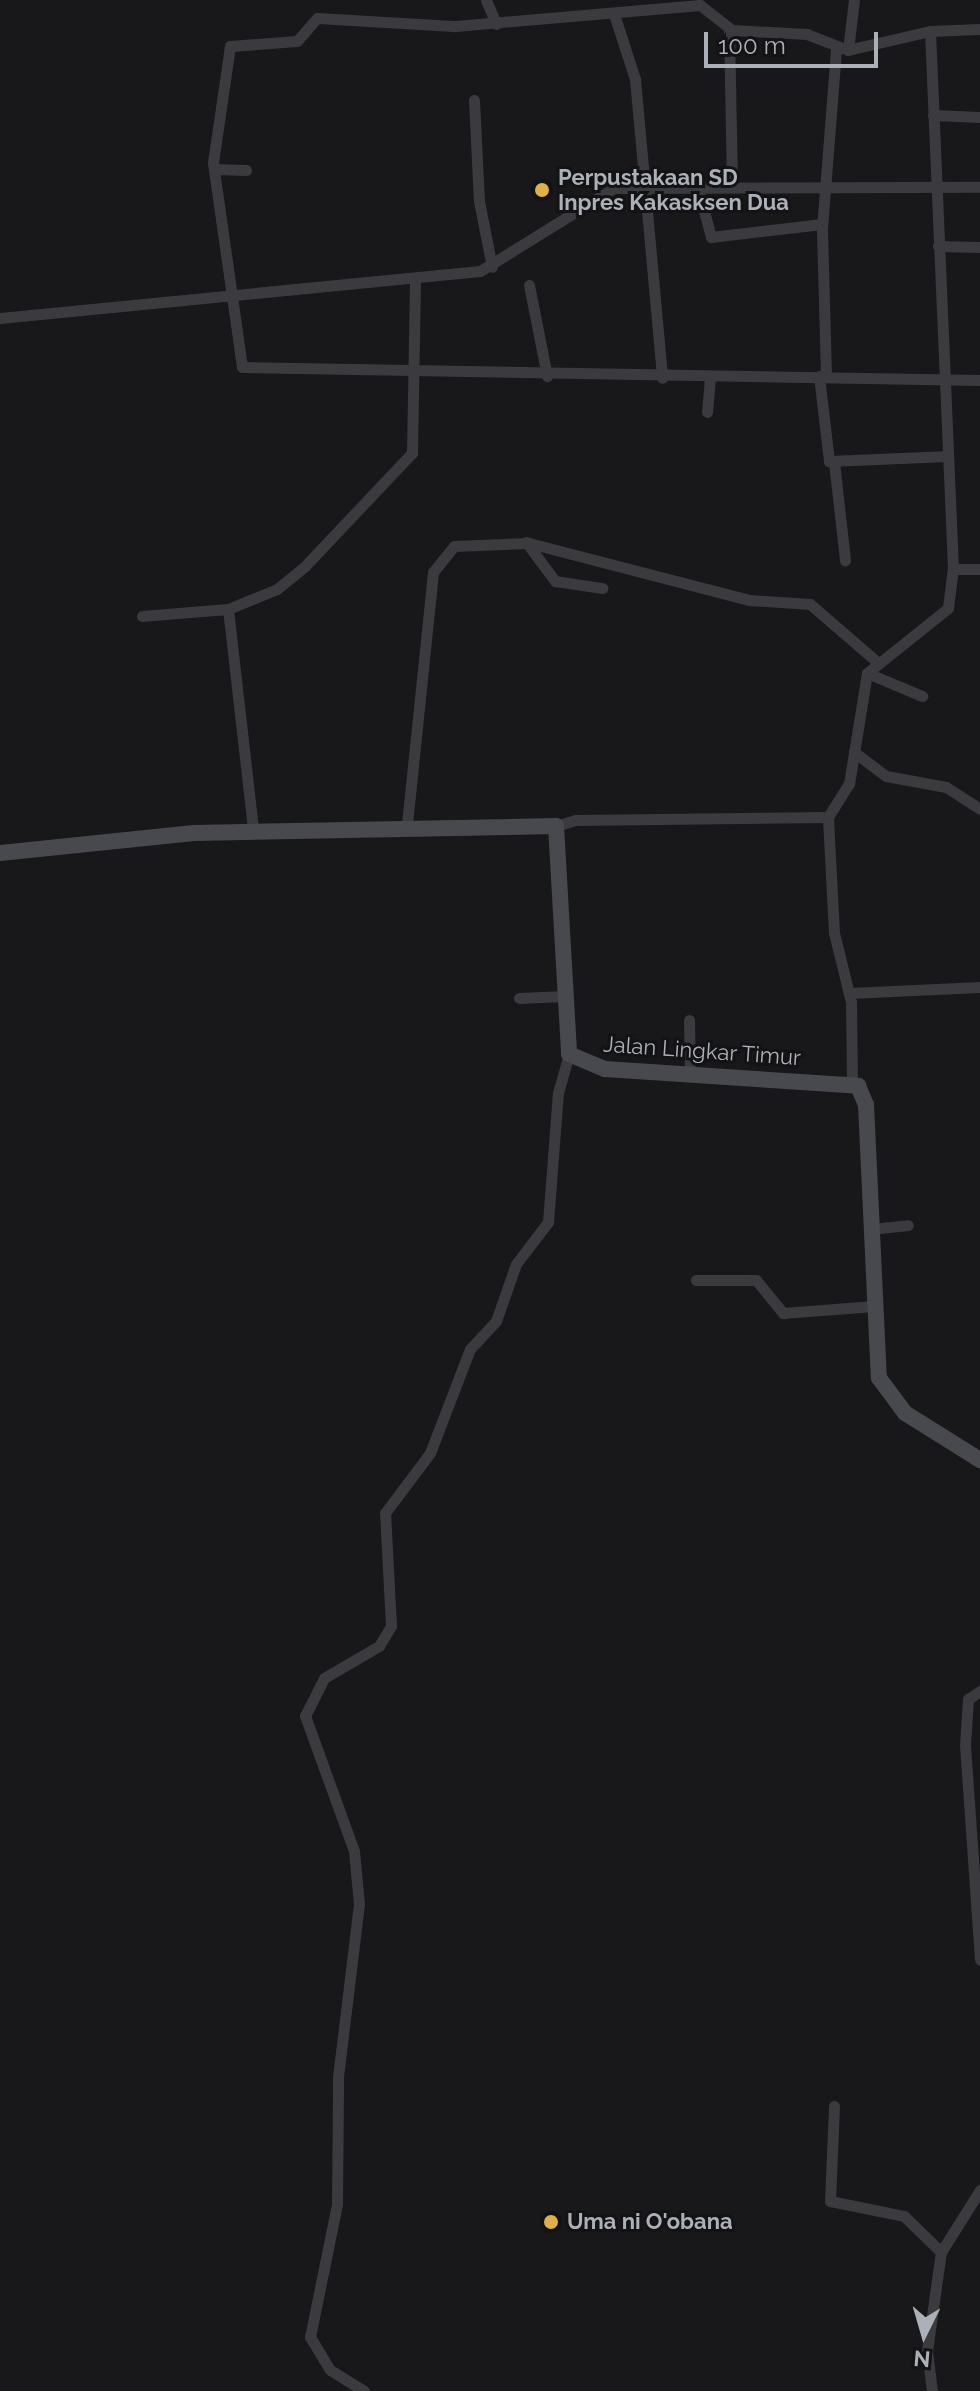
<!DOCTYPE html>
<html>
<head>
<meta charset="utf-8">
<style>
	body { margin:0 }
	#map { position:relative; width:980px; height:2391px; overflow:hidden; background:#18181a; font-family:Raleway,sans-serif }
	div>[style] { position:absolute }
	.street>* { height:11px; margin:-5.5px; padding:0 5.5px; transform-origin:5.5px; border-radius:5.5px; background:#3a3a3f }
	.secondary>* { height:16px; margin:-8px; padding:0 8px; transform-origin:8px; border-radius:8px; background:#48494e }
	.dots>* { width:22px; height:22px; translate:-50% -50%; box-sizing:border-box; border:4px solid #131315; border-radius:50% }
	span { translate:-50% -50%; white-space:nowrap; text-align:center; line-height:1.15; -webkit-text-stroke:6px #131315; paint-order:stroke }
	.poi-label { font-size:22px; color:#acb0b8; font-weight:700 }
	.left { translate:0 -50%; text-align:left }
	.street-label { font-size:22px; color:#acb0b8 }
	.north { position:absolute; left:884px; top:2295px; width:80px; height:80px; -webkit-text-stroke:6px #131315; paint-order:stroke; rotate:185deg; font-size:22px; font-weight:700; line-height:32px; text-align:center; color:#acb0b8 }
	.north::after { content:''; display:block; margin:auto; width:28px; height:36px; background:#acb0b8; clip-path:polygon(50% 0,100% 100%,50% 72%,0 100%) }
	.scale { position:absolute; left:704px; top:32px; width:174px; height:36px; box-sizing:border-box; border:4px solid #acb0b8; border-top:0; padding-left:10px; font-size:24px; line-height:28px; white-space:nowrap; color:#acb0b8; -webkit-text-stroke:6px #131315; paint-order:stroke }
</style>
</head>
<body>
<div id="map">
	<div class="street">
		<div style="left:486px;top:0;width:26px;rotate:67deg"></div>
		<div style="left:614px;top:14px;width:68px;rotate:72.1deg"></div>
		<div style="left:635px;top:79px;width:300px;rotate:84.8deg"></div>
		<div style="left:729px;top:28px;width:156px;rotate:88.9deg"></div>
		<div style="left:980px;top:29px;width:50px;rotate:177.7deg"></div>
		<div style="left:930px;top:31px;width:84px;rotate:167deg"></div>
		<div style="left:848px;top:50px;width:44px;rotate:-158.7deg"></div>
		<div style="left:807px;top:34px;width:75px;rotate:-176.9deg"></div>
		<div style="left:732px;top:30px;width:41px;rotate:-142deg"></div>
		<div style="left:700px;top:5px;width:248px;rotate:175.1deg"></div>
		<div style="left:453px;top:26px;width:136px;rotate:-176.6deg"></div>
		<div style="left:317px;top:18px;width:30px;rotate:131deg"></div>
		<div style="left:297px;top:41px;width:67px;rotate:175.7deg"></div>
		<div style="left:230px;top:46px;width:118px;rotate:98.3deg"></div>
		<div style="left:213px;top:163px;width:206px;rotate:81.9deg"></div>
		<div style="left:242px;top:367px;width:738px;rotate:1.01deg"></div>
		<div style="left:930px;top:31px;width:538px;rotate:87.55deg"></div>
		<div style="left:953px;top:569px;width:27px"></div>
		<div style="left:848px;top:50px;width:50px;rotate:-83.2deg"></div>
		<div style="left:474px;top:100px;width:101px;rotate:87.2deg"></div>
		<div style="left:479px;top:201px;width:67px;rotate:78.9deg"></div>
		<div style="left:933px;top:115px;width:47px;rotate:2.4deg"></div>
		<div style="left:214px;top:169px;width:32px;rotate:2deg"></div>
		<div style="left:697px;top:185px;width:54px;rotate:74.9deg"></div>
		<div style="left:711px;top:237px;width:112px;rotate:-6.7deg"></div>
		<div style="left:938px;top:246px;width:42px;rotate:1.4deg"></div>
		<div style="left:529px;top:285px;width:93px;rotate:78.8deg"></div>
		<div style="left:0;top:318px;width:482px;rotate:-5.6deg"></div>
		<div style="left:480px;top:271px;width:158px;rotate:-31.8deg"></div>
		<div style="left:614px;top:188px;width:366px;rotate:-0.2deg"></div>
		<div style="left:826px;top:375px;width:147px;rotate:-91.6deg"></div>
		<div style="left:822px;top:228px;width:180px;rotate:-85.5deg"></div>
		<div style="left:819px;top:376px;width:86px;rotate:83.3deg"></div>
		<div style="left:829px;top:461px;width:119px;rotate:-2.4deg"></div>
		<div style="left:707px;top:412px;width:34px;rotate:-85deg"></div>
		<div style="left:834px;top:462px;width:99px;rotate:83.6deg"></div>
		<div style="left:526px;top:542px;width:49px;rotate:53.4deg"></div>
		<div style="left:555px;top:581px;width:48px;rotate:8.5deg"></div>
		<div style="left:228px;top:609px;width:53px;rotate:-22.2deg"></div>
		<div style="left:277px;top:589px;width:36px;rotate:-39deg"></div>
		<div style="left:305px;top:566px;width:156px;rotate:-46.6deg"></div>
		<div style="left:412px;top:453px;width:173px;rotate:-89deg"></div>
		<div style="left:142px;top:616px;width:86px;rotate:-4.7deg"></div>
		<div style="left:228px;top:609px;width:222px;rotate:83.5deg"></div>
		<div style="left:867px;top:673px;width:60px;rotate:22.7deg"></div>
		<div style="left:854px;top:752px;width:40px;rotate:37deg"></div>
		<div style="left:886px;top:776px;width:61px;rotate:10.4deg"></div>
		<div style="left:946px;top:787px;width:40px;rotate:32.9deg"></div>
		<div style="left:407px;top:824px;width:253px;rotate:-84.1deg"></div>
		<div style="left:433px;top:572px;width:33px;rotate:-51deg"></div>
		<div style="left:454px;top:546px;width:75px;rotate:-2.3deg"></div>
		<div style="left:529px;top:543px;width:227px;rotate:14.5deg"></div>
		<div style="left:749px;top:600px;width:61px;rotate:3.8deg"></div>
		<div style="left:810px;top:604px;width:87px;rotate:40.8deg"></div>
		<div style="left:556px;top:826px;width:21px;rotate:-17deg"></div>
		<div style="left:576px;top:820px;width:252px;rotate:-0.7deg"></div>
		<div style="left:849px;top:993px;width:131px;rotate:-2.6deg"></div>
		<div style="left:519px;top:998px;width:45px;rotate:-2.5deg"></div>
		<div style="left:689px;top:1020px;width:54px;rotate:88.9deg"></div>
		<div style="left:852px;top:1082px;width:80px;rotate:-90.7deg"></div>
		<div style="left:851px;top:1002px;width:71px;rotate:-103.8deg"></div>
		<div style="left:834px;top:933px;width:116px;rotate:-93deg"></div>
		<div style="left:828px;top:817px;width:39px;rotate:-58deg"></div>
		<div style="left:849px;top:784px;width:112px;rotate:-80.8deg"></div>
		<div style="left:867px;top:673px;width:104px;rotate:-38.7deg"></div>
		<div style="left:948px;top:608px;width:39px;rotate:-83deg"></div>
		<div style="left:871px;top:1229px;width:37px;rotate:-6deg"></div>
		<div style="left:696px;top:1280px;width:60px"></div>
		<div style="left:756px;top:1280px;width:43px;rotate:50.7deg"></div>
		<div style="left:783px;top:1313px;width:91px;rotate:-4.4deg"></div>
		<div style="left:980px;top:1691px;width:14px;rotate:146deg"></div>
		<div style="left:968px;top:1699px;width:46px;rotate:93.7deg"></div>
		<div style="left:965px;top:1745px;width:215px;rotate:86deg"></div>
		<div style="left:834px;top:2106px;width:95px;rotate:92.4deg"></div>
		<div style="left:830px;top:2201px;width:76px;rotate:11.5deg"></div>
		<div style="left:904px;top:2216px;width:52px;rotate:44.2deg"></div>
		<div style="left:364px;top:2391px;width:40px;rotate:-148deg"></div>
		<div style="left:330px;top:2370px;width:39px;rotate:-121deg"></div>
		<div style="left:310px;top:2337px;width:136px;rotate:-78.5deg"></div>
		<div style="left:337px;top:2204px;width:127px;rotate:-89.5deg"></div>
		<div style="left:338px;top:2077px;width:174px;rotate:-83.1deg"></div>
		<div style="left:359px;top:1904px;width:53px;rotate:-95.4deg"></div>
		<div style="left:354px;top:1851px;width:144px;rotate:-109.9deg"></div>
		<div style="left:305px;top:1716px;width:42px;rotate:-63.4deg"></div>
		<div style="left:324px;top:1678px;width:64px;rotate:-30.2deg"></div>
		<div style="left:379px;top:1646px;width:23px;rotate:-59deg"></div>
		<div style="left:391px;top:1626px;width:113px;rotate:-93deg"></div>
		<div style="left:385px;top:1513px;width:75px;rotate:-53.1deg"></div>
		<div style="left:430px;top:1453px;width:111px;rotate:-69deg"></div>
		<div style="left:470px;top:1349px;width:38px;rotate:-47deg"></div>
		<div style="left:496px;top:1321px;width:60px;rotate:-70.7deg"></div>
		<div style="left:516px;top:1264px;width:53px;rotate:-52.7deg"></div>
		<div style="left:548px;top:1222px;width:129px;rotate:-85.6deg"></div>
		<div style="left:558px;top:1093px;width:41px;rotate:-74.2deg"></div>
		<div style="left:932px;top:2391px;width:40px;rotate:-97.1deg"></div>
		<div style="left:927px;top:2351px;width:100px;rotate:-82deg"></div>
		<div style="left:941px;top:2252px;width:73px;rotate:-57.8deg"></div>
	</div>
	<div class="secondary">
		<div style="left:0;top:853px;width:195px;rotate:-5.9deg"></div>
		<div style="left:194px;top:833px;width:362px;rotate:-1.1deg"></div>
		<div style="left:556px;top:826px;width:228px;rotate:86.7deg"></div>
		<div style="left:569px;top:1054px;width:39px;rotate:23deg"></div>
		<div style="left:605px;top:1069px;width:254px;rotate:3.8deg"></div>
		<div style="left:858px;top:1086px;width:21px;rotate:67deg"></div>
		<div style="left:866px;top:1105px;width:273px;rotate:87.3deg"></div>
		<div style="left:879px;top:1378px;width:44px;rotate:53.4deg"></div>
		<div style="left:905px;top:1413px;width:89px;rotate:32.1deg"></div>
	</div>
	<div class="dots">
		<div style="left:542px;top:190px;background:#dfaf4c"></div>
		<div style="left:551px;top:2222px;background:#dfaf4c"></div>
	</div>
	<div class="poi-label">
		<span class="left" style="left:558px;top:190px">Perpustakaan SD<br>Inpres Kakasksen Dua</span>
		<span class="left" style="left:567px;top:2222px">Uma ni O'obana</span>
	</div>
	<div class="street-label">
		<span style="left:702px;top:1051px;rotate:4deg">Jalan Lingkar Timur</span>
	</div>
	<div class="north">N</div>
	<div class="scale">100 m</div>
</div>
</body>
</html>
